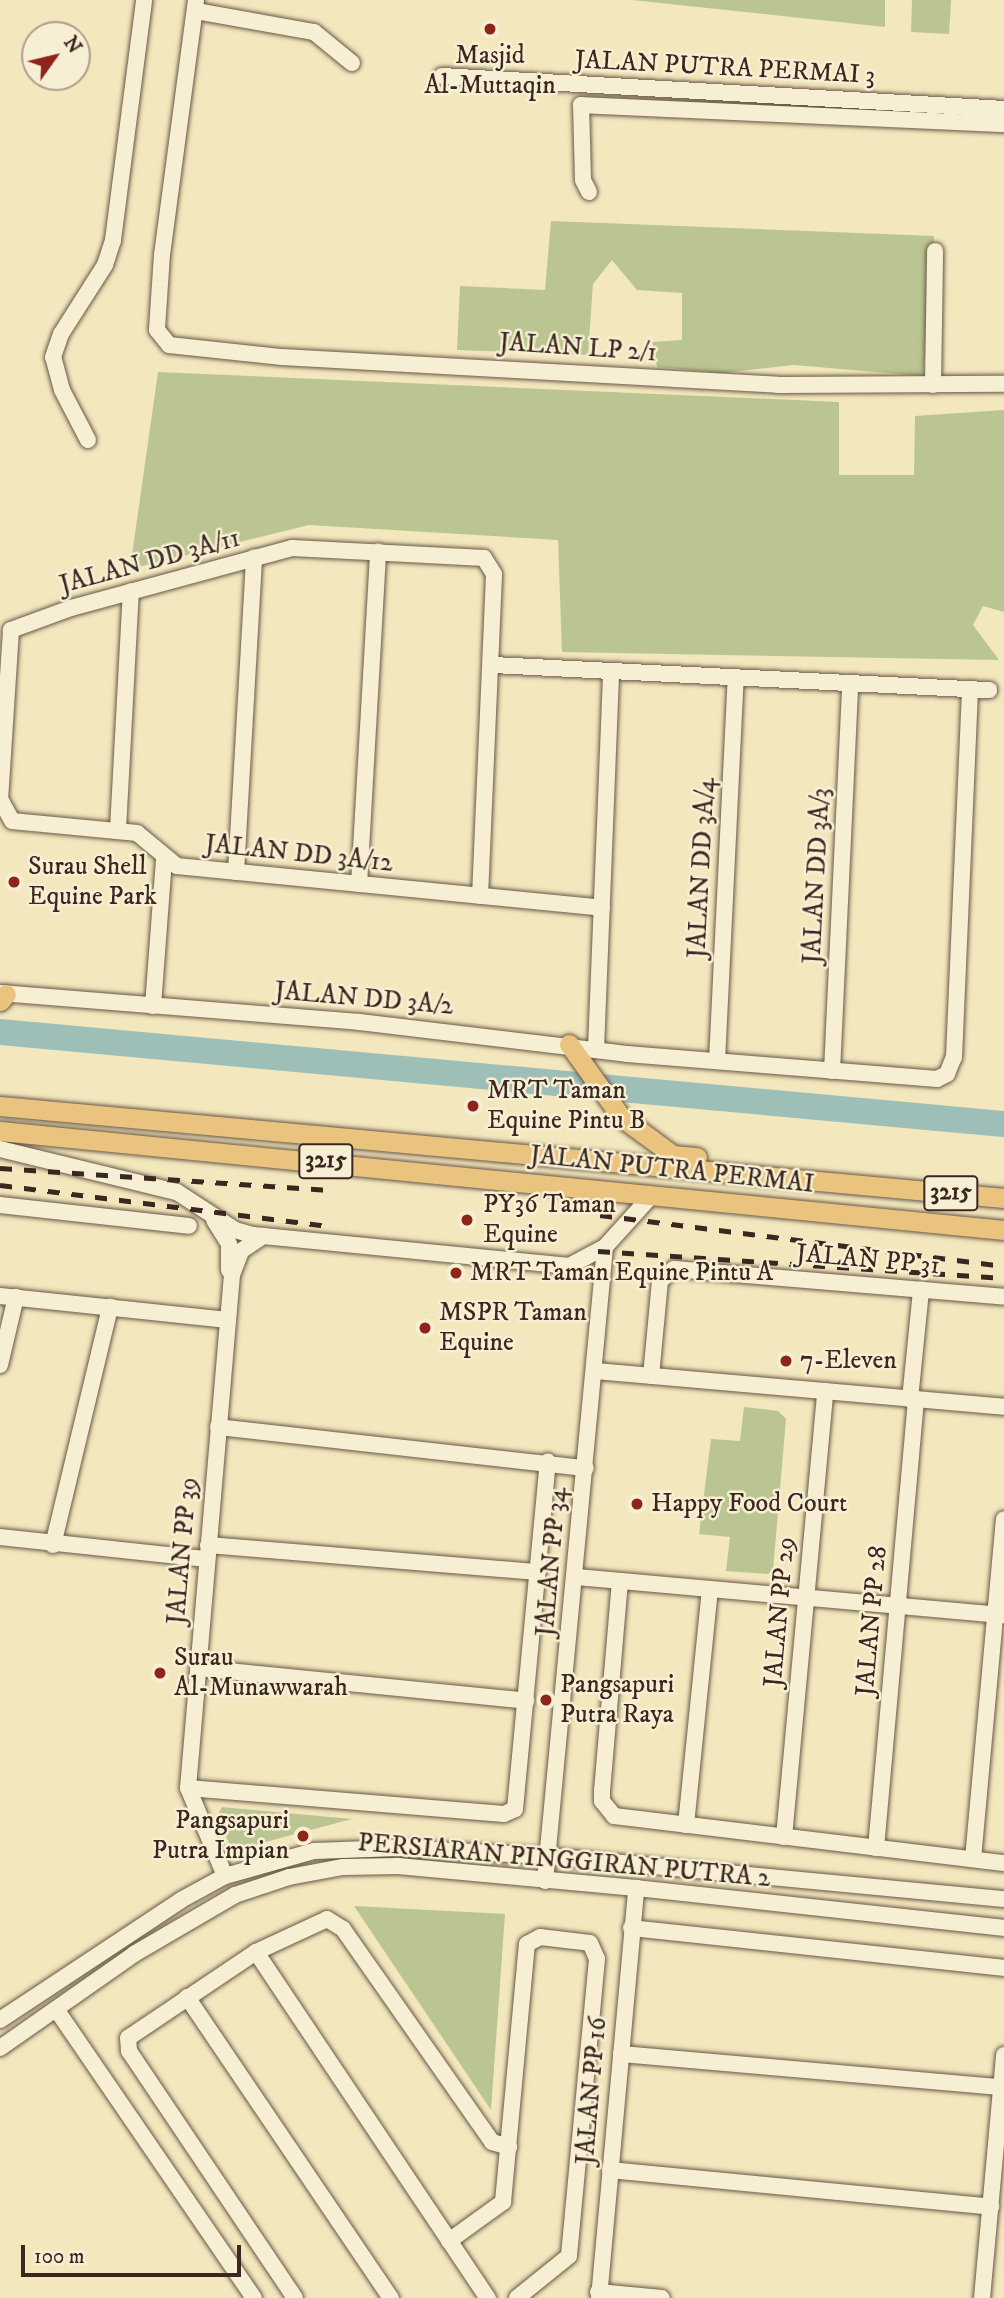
<!DOCTYPE html>
<html>
<head>
<meta charset="utf-8">
<style>
	body { margin:0 }
	#map { position:relative; width:1004px; height:2298px; overflow:hidden; background:#f3e7bd; font-family:"IM FELL DW Pica",serif }
	div>[style] { position:absolute }
	.green>* { inset:0; background:#bbc591 }
	.river>* { height:26px; margin:-13px; padding:0 13px; transform-origin:13px; border-radius:13px; background:#9dbfb7 }
	.roads { filter:drop-shadow(0 0 2px #695747) drop-shadow(0 0 2px #695747) }
	.minor>* { height:16px; margin:-8px; padding:0 8px; transform-origin:8px; border-radius:8px; background:#f7efd4 }
	.major>* { height:19px; margin:-9.5px; padding:0 9.5px; transform-origin:9.5px; border-radius:9.5px; background:#eac47e }
	.rail>* { height:4.5px; margin-top:-2.25px; transform-origin:0; background:repeating-linear-gradient(90deg,#3b2720 0 12px,transparent 0 24px) }
	.dots>* { width:19px; height:19px; translate:-50% -50%; box-sizing:border-box; border:4px solid #f7efd4; border-radius:50% }
	span { translate:-50% -50%; white-space:nowrap; text-align:center; line-height:1.15; -webkit-text-stroke:5px #f7efd4; paint-order:stroke }
	.shield-label span { padding:2px 5px; background:#f7efd4; border:2px solid; border-radius:5px; -webkit-text-stroke-width:0 }
	.shield-label { font-size:24px; color:#3b2720; font-weight:700 }
	.poi-label { font-size:26px; color:#3b2720 }
	.left { translate:0 -50%; text-align:left }
	.right { translate:-100% -50%; text-align:right }
	.street-label { font-size:26px; color:#3b2720 }
	.north { position:absolute; left:21px; top:21px; width:70px; height:70px; box-sizing:border-box; background:#f7efd4; border:2px solid #ac9f8c; border-radius:50%; rotate:56deg; font-size:19px; font-weight:700; line-height:28px; text-align:center; color:#3b2720 }
	.north::after { content:''; display:block; margin:auto; width:24px; height:32px; background:#8f2418; clip-path:polygon(50% 0,100% 100%,50% 72%,0 100%) }
	.scale { position:absolute; left:21px; top:2245px; width:220px; height:32px; box-sizing:border-box; border:4px solid #3b2720; border-top:0; padding-left:9px; font-size:21px; line-height:24px; white-space:nowrap; color:#3b2720; -webkit-text-stroke:5px #f7efd4; paint-order:stroke }
</style>
</head>
<body>
<div id="map">
	<div class="green">
		<div style="clip-path:polygon(632px 0,885px 0,885px 27px)"></div>
		<div style="clip-path:polygon(912px 0,951px 0,949px 34px,911px 32px)"></div>
		<div style="clip-path:polygon(551px 221px,934px 236px,923px 376px,794px 365px,722px 373px,657px 367px,652px 342px,682px 340px,682px 293px,637px 290px,612px 260px,593px 284px,588px 355px,457px 350px,460px 286px,545px 290px)"></div>
		<div style="clip-path:polygon(158px 372px,839px 402px,839px 475px,914px 475px,915px 416px,1004px 410px,1004px 612px,983px 606px,973px 625px,999px 660px,562px 652px,558px 540px,309px 525px,130px 569px)"></div>
		<div style="clip-path:polygon(744px 1407px,778px 1411px,786px 1419px,773px 1570px,768px 1574px,726px 1571px,730px 1537px,699px 1534px,711px 1439px,740px 1441px)"></div>
		<div style="clip-path:polygon(222px 1807px,352px 1819px,243px 1848px,230px 1845px,217px 1817px)"></div>
		<div style="clip-path:polygon(354px 1906px,505px 1914px,491px 2110px)"></div>
	</div>
	<div class="river">
		<div style="left:0;top:1032px;width:1008px;rotate:5.24deg"></div>
	</div>
	<div class="roads">
		<div class="minor">
			<div style="left:196px;top:0;width:256px;rotate:97.6deg"></div>
			<div style="left:162px;top:254px;width:76px;rotate:93.8deg"></div>
			<div style="left:157px;top:330px;width:19px;rotate:51deg"></div>
			<div style="left:169px;top:345px;width:114px;rotate:6.1deg"></div>
			<div style="left:282px;top:357px;width:497px;rotate:3.2deg"></div>
			<div style="left:778px;top:385px;width:226px;rotate:-0.3deg"></div>
			<div style="left:196px;top:11px;width:120px;rotate:10.1deg"></div>
			<div style="left:314px;top:32px;width:49px;rotate:39.2deg"></div>
			<div style="left:442px;top:76px;width:563px;rotate:3.36deg"></div>
			<div style="left:589px;top:192px;width:13px;rotate:-117deg"></div>
			<div style="left:583px;top:180px;width:75px;rotate:-91.5deg"></div>
			<div style="left:581px;top:105px;width:423px;rotate:2.6deg"></div>
			<div style="left:933px;top:385px;width:134px;rotate:-89.1deg"></div>
			<div style="left:88px;top:440px;width:56px;rotate:-117.5deg"></div>
			<div style="left:62px;top:390px;width:34px;rotate:-105deg"></div>
			<div style="left:53px;top:357px;width:24px;rotate:-71deg"></div>
			<div style="left:61px;top:334px;width:82px;rotate:-57.5deg"></div>
			<div style="left:105px;top:265px;width:26px;rotate:-72deg"></div>
			<div style="left:113px;top:240px;width:242px;rotate:-82.6deg"></div>
			<div style="left:493px;top:665px;width:497px;rotate:2.9deg"></div>
			<div style="left:118px;top:829px;width:238px;rotate:-86.9deg"></div>
			<div style="left:236px;top:872px;width:315px;rotate:-86.7deg"></div>
			<div style="left:359px;top:884px;width:333px;rotate:-86.7deg"></div>
			<div style="left:480px;top:896px;width:322px;rotate:-87.5deg"></div>
			<div style="left:494px;top:574px;width:19px;rotate:-122deg"></div>
			<div style="left:484px;top:558px;width:192px;rotate:-177deg"></div>
			<div style="left:292px;top:548px;width:229px;rotate:164.8deg"></div>
			<div style="left:71px;top:608px;width:64px;rotate:159.9deg"></div>
			<div style="left:11px;top:630px;width:169px;rotate:93.7deg"></div>
			<div style="left:0;top:799px;width:25px;rotate:61deg"></div>
			<div style="left:12px;top:821px;width:126px;rotate:5.5deg"></div>
			<div style="left:137px;top:833px;width:52px;rotate:39.5deg"></div>
			<div style="left:177px;top:866px;width:427px;rotate:5.6deg"></div>
			<div style="left:0;top:993px;width:360px;rotate:4.6deg"></div>
			<div style="left:359px;top:1022px;width:270px;rotate:6.8deg"></div>
			<div style="left:627px;top:1054px;width:311px;rotate:4.6deg"></div>
			<div style="left:937px;top:1079px;width:11px;rotate:-27deg"></div>
			<div style="left:947px;top:1074px;width:18px;rotate:-68deg"></div>
			<div style="left:954px;top:1057px;width:368px;rotate:-87.5deg"></div>
			<div style="left:153px;top:1006px;width:146px;rotate:-85.7deg"></div>
			<div style="left:596px;top:1049px;width:378px;rotate:-87.7deg"></div>
			<div style="left:717px;top:1061px;width:384px;rotate:-87.2deg"></div>
			<div style="left:832px;top:1071px;width:388px;rotate:-87.3deg"></div>
			<div style="left:0;top:1149px;width:182px;rotate:13.7deg"></div>
			<div style="left:177px;top:1192px;width:69px;rotate:33.2deg"></div>
			<div style="left:235px;top:1230px;width:19px;rotate:16deg"></div>
			<div style="left:253px;top:1235px;width:318px;rotate:5.6deg"></div>
			<div style="left:569px;top:1266px;width:41px;rotate:-27.8deg"></div>
			<div style="left:605px;top:1247px;width:70px;rotate:-47.9deg"></div>
			<div style="left:0;top:1205px;width:190px;rotate:6.3deg"></div>
			<div style="left:214px;top:1220px;width:28px;rotate:58deg"></div>
			<div style="left:229px;top:1244px;width:26px;rotate:90deg"></div>
			<div style="left:0;top:1296px;width:229px;rotate:6deg"></div>
			<div style="left:0;top:1365px;width:70px;rotate:-76.8deg"></div>
			<div style="left:595px;top:1371px;width:411px;rotate:5deg"></div>
			<div style="left:651px;top:1376px;width:95px;rotate:-84.6deg"></div>
			<div style="left:660px;top:1281px;width:18px;rotate:-41deg"></div>
			<div style="left:674px;top:1269px;width:331px;rotate:4.8deg"></div>
			<div style="left:910px;top:1399px;width:110px;rotate:-84.2deg"></div>
			<div style="left:218px;top:1427px;width:370px;rotate:6.4deg"></div>
			<div style="left:0;top:1537px;width:208px;rotate:6.1deg"></div>
			<div style="left:53px;top:1545px;width:245px;rotate:-76.5deg"></div>
			<div style="left:208px;top:1545px;width:331px;rotate:4.7deg"></div>
			<div style="left:576px;top:1577px;width:430px;rotate:5.1deg"></div>
			<div style="left:620px;top:1581px;width:210px;rotate:94.9deg"></div>
			<div style="left:602px;top:1790px;width:11px;rotate:90deg"></div>
			<div style="left:602px;top:1801px;width:19px;rotate:51deg"></div>
			<div style="left:614px;top:1816px;width:393px;rotate:6.9deg"></div>
			<div style="left:198px;top:1668px;width:330px;rotate:5.7deg"></div>
			<div style="left:188px;top:1788px;width:317px;rotate:4.7deg"></div>
			<div style="left:504px;top:1814px;width:12px;rotate:-24deg"></div>
			<div style="left:515px;top:1809px;width:349px;rotate:-84.6deg"></div>
			<div style="left:686px;top:1825px;width:237px;rotate:-84.2deg"></div>
			<div style="left:784px;top:1837px;width:448px;rotate:-84.7deg"></div>
			<div style="left:876px;top:1848px;width:451px;rotate:-84.9deg"></div>
			<div style="left:973px;top:1859px;width:341px;rotate:-84.8deg"></div>
			<div style="left:225px;top:1876px;width:95px;rotate:-112.8deg"></div>
			<div style="left:188px;top:1788px;width:515px;rotate:-85.1deg"></div>
			<div style="left:232px;top:1275px;width:26px;rotate:-69deg"></div>
			<div style="left:241px;top:1251px;width:27px;rotate:-34deg"></div>
			<div style="left:545px;top:1881px;width:637px;rotate:-84.59deg"></div>
			<div style="left:631px;top:1928px;width:375px;rotate:6.1deg"></div>
			<div style="left:256px;top:1952px;width:417px;rotate:56.2deg"></div>
			<div style="left:187px;top:1997px;width:364px;rotate:55.9deg"></div>
			<div style="left:56px;top:2009px;width:350px;rotate:55.6deg"></div>
			<div style="left:0;top:2020px;width:217px;rotate:-33.5deg"></div>
			<div style="left:181px;top:1900px;width:50px;rotate:-28.6deg"></div>
			<div style="left:225px;top:1876px;width:92px;rotate:-15.7deg"></div>
			<div style="left:314px;top:1851px;width:83px;rotate:-2.1deg"></div>
			<div style="left:397px;top:1848px;width:151px;rotate:3deg"></div>
			<div style="left:548px;top:1856px;width:458px;rotate:5.4deg"></div>
			<div style="left:0;top:2048px;width:164px;rotate:-35deg"></div>
			<div style="left:134px;top:1954px;width:117px;rotate:-30.3deg"></div>
			<div style="left:235px;top:1895px;width:57px;rotate:-18.4deg"></div>
			<div style="left:289px;top:1877px;width:55px;rotate:-10.5deg"></div>
			<div style="left:343px;top:1867px;width:55px;rotate:-1deg"></div>
			<div style="left:398px;top:1866px;width:239px;rotate:5.3deg"></div>
			<div style="left:636px;top:1888px;width:370px;rotate:6.2deg"></div>
			<div style="left:621px;top:2054px;width:381px;rotate:5deg"></div>
			<div style="left:610px;top:2170px;width:383px;rotate:5.5deg"></div>
			<div style="left:449px;top:2241px;width:67px;rotate:-35.8deg"></div>
			<div style="left:503px;top:2202px;width:259px;rotate:-84.7deg"></div>
			<div style="left:527px;top:1944px;width:15px;rotate:-28deg"></div>
			<div style="left:540px;top:1937px;width:50px;rotate:6.8deg"></div>
			<div style="left:590px;top:1943px;width:17px;rotate:66deg"></div>
			<div style="left:597px;top:1959px;width:298px;rotate:95.4deg"></div>
			<div style="left:569px;top:2256px;width:67px;rotate:141.1deg"></div>
			<div style="left:598px;top:2292px;width:64px;rotate:5.4deg"></div>
			<div style="left:295px;top:2298px;width:298px;rotate:-123.9deg"></div>
			<div style="left:129px;top:2051px;width:13px;rotate:-94deg"></div>
			<div style="left:128px;top:2038px;width:154px;rotate:-33.9deg"></div>
			<div style="left:256px;top:1952px;width:78px;rotate:-24.9deg"></div>
			<div style="left:327px;top:1919px;width:19px;rotate:32deg"></div>
			<div style="left:343px;top:1929px;width:260px;rotate:55deg"></div>
			<div style="left:492px;top:2142px;width:18px;rotate:16deg"></div>
			<div style="left:599px;top:2298px;width:412px;rotate:-84.8deg"></div>
			<div style="left:982px;top:2298px;width:244px;rotate:-84.8deg"></div>
		</div>
		<div class="major">
			<div style="left:0;top:1001px;width:9px;rotate:-49deg"></div>
			<div style="left:569px;top:1044px;width:90px;rotate:54.5deg"></div>
			<div style="left:621px;top:1117px;width:64px;rotate:36.2deg"></div>
			<div style="left:673px;top:1155px;width:24px;rotate:5deg"></div>
			<div style="left:0;top:1106px;width:1008px;rotate:5.24deg"></div>
			<div style="left:0;top:1131px;width:1009px;rotate:5.63deg"></div>
		</div>
	</div>
	<div class="rail">
		<div style="left:0;top:1168px;width:334px;rotate:3.8deg"></div>
		<div style="left:0;top:1185px;width:333px;rotate:7.1deg"></div>
		<div style="left:600px;top:1215px;width:407px;rotate:7.2deg"></div>
		<div style="left:598px;top:1251px;width:407px;rotate:3.8deg"></div>
	</div>
	<div class="dots">
		<div style="left:490px;top:29px;background:#8f2418"></div>
		<div style="left:14px;top:882px;background:#8f2418"></div>
		<div style="left:473px;top:1106px;background:#8f2418"></div>
		<div style="left:467px;top:1220px;background:#8f2418"></div>
		<div style="left:456px;top:1273px;background:#8f2418"></div>
		<div style="left:425px;top:1328px;background:#8f2418"></div>
		<div style="left:786px;top:1361px;background:#8f2418"></div>
		<div style="left:637px;top:1504px;background:#8f2418"></div>
		<div style="left:160px;top:1673px;background:#8f2418"></div>
		<div style="left:546px;top:1700px;background:#8f2418"></div>
		<div style="left:303px;top:1836px;background:#8f2418"></div>
	</div>
	<div class="shield-label">
		<span style="left:326px;top:1161px">3215</span>
		<span style="left:951px;top:1193px">3215</span>
	</div>
	<div class="poi-label">
		<span style="left:490px;top:71px">Masjid<br>Al-Muttaqin</span>
		<span class="left" style="left:28px;top:882px">Surau Shell<br>Equine Park</span>
		<span class="left" style="left:487px;top:1106px">MRT Taman<br>Equine Pintu B</span>
		<span class="left" style="left:483px;top:1220px">PY36 Taman<br>Equine</span>
		<span class="left" style="left:470px;top:1273px">MRT Taman Equine Pintu A</span>
		<span class="left" style="left:439px;top:1328px">MSPR Taman<br>Equine</span>
		<span class="left" style="left:800px;top:1361px">7-Eleven</span>
		<span class="left" style="left:651px;top:1504px">Happy Food Court</span>
		<span class="left" style="left:174px;top:1673px">Surau<br>Al-Munawwarah</span>
		<span class="left" style="left:560px;top:1700px">Pangsapuri<br>Putra Raya</span>
		<span class="right" style="left:289px;top:1836px">Pangsapuri<br>Putra Impian</span>
	</div>
	<div class="street-label">
		<span style="left:725px;top:68px;rotate:3deg">JALAN PUTRA PERMAI 3</span>
		<span style="left:578px;top:348px;rotate:4deg">JALAN LP 2/1</span>
		<span style="left:150px;top:562px;rotate:-15deg">JALAN DD 3A/11</span>
		<span style="left:299px;top:854px;rotate:6deg">JALAN DD 3A/12</span>
		<span style="left:702px;top:868px;rotate:-87deg">JALAN DD 3A/4</span>
		<span style="left:817px;top:876px;rotate:-87deg">JALAN DD 3A/3</span>
		<span style="left:364px;top:999px;rotate:5deg">JALAN DD 3A/2</span>
		<span style="left:672px;top:1170px;rotate:6deg">JALAN PUTRA PERMAI</span>
		<span style="left:868px;top:1260px;rotate:5deg">JALAN PP 31</span>
		<span style="left:183px;top:1551px;rotate:-85deg">JALAN PP 39</span>
		<span style="left:552px;top:1562px;rotate:-85deg">JALAN PP 34</span>
		<span style="left:780px;top:1612px;rotate:-85deg">JALAN PP 29</span>
		<span style="left:872px;top:1621px;rotate:-85deg">JALAN PP 28</span>
		<span style="left:564px;top:1861px;rotate:5deg">PERSIARAN PINGGIRAN PUTRA 2</span>
		<span style="left:592px;top:2091px;rotate:-85deg">JALAN PP 16</span>
	</div>
	<div class="north">N</div>
	<div class="scale">100 m</div>
</div>
</body>
</html>
